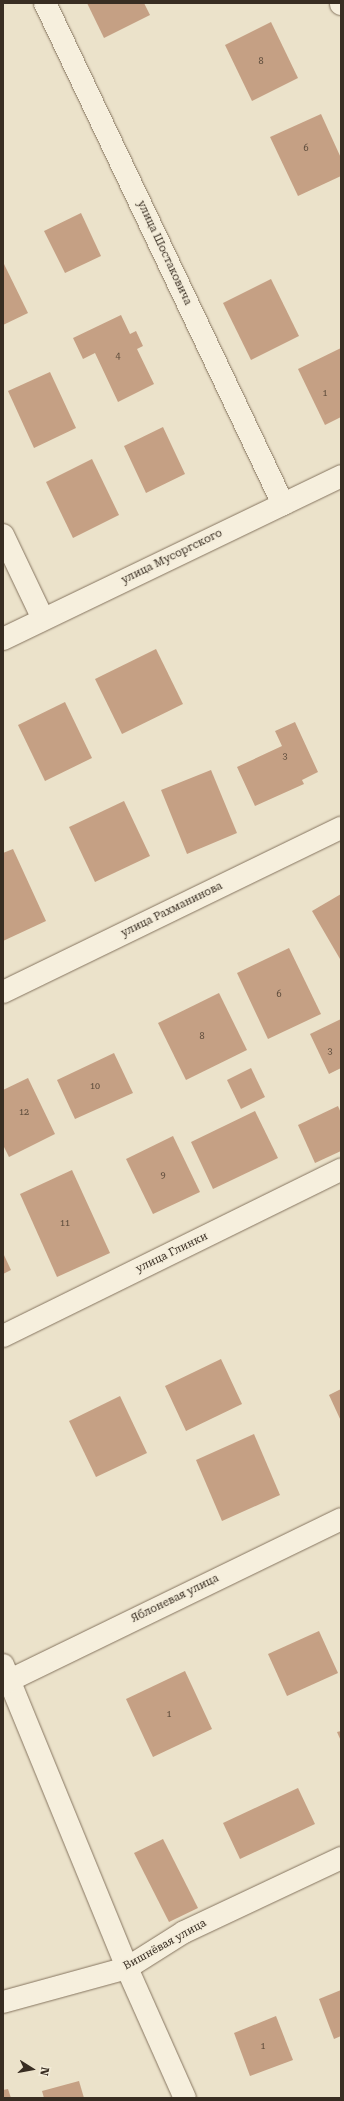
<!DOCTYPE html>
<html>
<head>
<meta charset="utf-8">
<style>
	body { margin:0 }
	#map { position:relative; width:344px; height:2101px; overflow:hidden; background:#ebe2ca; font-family:"Roboto Serif",serif }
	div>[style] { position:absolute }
	.building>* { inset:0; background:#c5a084 }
	.roads { filter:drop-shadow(0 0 1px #867560) drop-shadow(0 0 1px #867560) }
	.street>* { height:22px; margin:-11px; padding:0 11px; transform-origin:11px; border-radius:11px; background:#f6efdd }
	span { translate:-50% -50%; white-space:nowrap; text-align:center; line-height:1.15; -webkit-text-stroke:3px #f3ecd9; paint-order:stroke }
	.number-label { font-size:9px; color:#5b4a3a }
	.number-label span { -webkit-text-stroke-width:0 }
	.street-label { font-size:11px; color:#382d22 }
	.frame { position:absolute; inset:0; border:4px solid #382d22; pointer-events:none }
	.north { position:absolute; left:12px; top:2049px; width:40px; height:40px; -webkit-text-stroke:3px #f3ecd9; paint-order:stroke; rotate:101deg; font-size:11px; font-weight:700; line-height:16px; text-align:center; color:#382d22 }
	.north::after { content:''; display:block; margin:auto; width:14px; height:18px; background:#382d22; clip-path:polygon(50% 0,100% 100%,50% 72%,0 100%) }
</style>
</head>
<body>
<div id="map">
	<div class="building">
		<div style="clip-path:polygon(87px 3px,144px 3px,150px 15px,104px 38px)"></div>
		<div style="clip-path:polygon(271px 22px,298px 78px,252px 101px,225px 45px)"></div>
		<div style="clip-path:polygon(321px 114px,341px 158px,341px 176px,298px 196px,270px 137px)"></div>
		<div style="clip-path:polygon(81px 213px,101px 256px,65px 273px,44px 231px)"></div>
		<div style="clip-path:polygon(3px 262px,28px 313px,3px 325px)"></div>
		<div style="clip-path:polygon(271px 279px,299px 336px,251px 360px,223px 303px)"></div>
		<div style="clip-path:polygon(121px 315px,130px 334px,136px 331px,143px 346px,137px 349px,154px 384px,118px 402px,95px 353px,83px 359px,73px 338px)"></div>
		<div style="clip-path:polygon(341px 348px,341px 417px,325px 425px,298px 369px)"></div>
		<div style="clip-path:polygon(50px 372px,76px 428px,34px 448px,8px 391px)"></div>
		<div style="clip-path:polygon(163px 427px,185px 474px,146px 493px,124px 446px)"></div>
		<div style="clip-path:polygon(92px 459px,119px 515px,73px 538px,46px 482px)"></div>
		<div style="clip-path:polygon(156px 649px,183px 704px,122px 734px,95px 679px)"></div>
		<div style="clip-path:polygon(65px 702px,92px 758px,45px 781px,18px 725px)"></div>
		<div style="clip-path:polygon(295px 722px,318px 772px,302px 780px,304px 784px,255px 806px,237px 767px,282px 746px,275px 731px)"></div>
		<div style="clip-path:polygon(211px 770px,237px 833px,187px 854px,161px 790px)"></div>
		<div style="clip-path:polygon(124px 801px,150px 856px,95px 882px,69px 827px)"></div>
		<div style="clip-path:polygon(13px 849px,46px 921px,3px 941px,3px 853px)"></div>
		<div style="clip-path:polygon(341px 894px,341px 958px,340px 959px,312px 911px)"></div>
		<div style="clip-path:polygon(289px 948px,321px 1014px,268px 1039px,237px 973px)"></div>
		<div style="clip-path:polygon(219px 993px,247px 1050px,186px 1080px,158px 1023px)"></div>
		<div style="clip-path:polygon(341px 1019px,341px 1068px,329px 1074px,310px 1034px)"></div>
		<div style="clip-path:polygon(114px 1053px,133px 1093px,75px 1119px,57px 1080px)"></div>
		<div style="clip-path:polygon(251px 1068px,265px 1097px,241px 1109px,227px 1080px)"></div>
		<div style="clip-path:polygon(28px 1078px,55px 1134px,9px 1157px,3px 1145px,3px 1090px)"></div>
		<div style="clip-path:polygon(338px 1106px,341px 1113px,341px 1151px,315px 1163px,298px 1125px)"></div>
		<div style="clip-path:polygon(255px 1111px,278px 1158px,213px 1189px,191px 1142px)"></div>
		<div style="clip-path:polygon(173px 1136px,200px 1192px,153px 1214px,126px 1159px)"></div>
		<div style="clip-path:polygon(72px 1170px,110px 1253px,57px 1277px,20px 1194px)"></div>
		<div style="clip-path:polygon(3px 1253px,11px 1270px,3px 1274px)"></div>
		<div style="clip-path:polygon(221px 1359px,242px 1404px,186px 1431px,165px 1386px)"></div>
		<div style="clip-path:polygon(341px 1389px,341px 1421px,329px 1395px)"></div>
		<div style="clip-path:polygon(120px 1396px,147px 1453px,96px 1477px,69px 1421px)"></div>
		<div style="clip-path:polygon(254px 1434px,280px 1495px,222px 1521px,196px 1460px)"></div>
		<div style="clip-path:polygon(319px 1631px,338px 1673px,287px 1696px,268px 1654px)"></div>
		<div style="clip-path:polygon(185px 1671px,212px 1729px,153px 1757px,126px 1699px)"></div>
		<div style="clip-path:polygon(341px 1731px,341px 1741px,337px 1732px)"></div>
		<div style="clip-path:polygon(298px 1788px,315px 1824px,240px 1859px,223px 1823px)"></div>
		<div style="clip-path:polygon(163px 1839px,198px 1908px,169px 1922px,134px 1853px)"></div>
		<div style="clip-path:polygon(341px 1990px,341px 2036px,334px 2039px,319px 1999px)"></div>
		<div style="clip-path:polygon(276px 2016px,293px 2060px,250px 2076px,234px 2033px)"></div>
		<div style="clip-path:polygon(79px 2081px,84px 2098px,44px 2098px,42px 2091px)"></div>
		<div style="clip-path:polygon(8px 2089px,11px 2098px,3px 2098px,3px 2090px)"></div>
	</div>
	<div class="roads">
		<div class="street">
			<div style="left:45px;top:3px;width:555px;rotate:64.59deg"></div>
			<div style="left:341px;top:3px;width:1px;rotate:90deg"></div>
			<div style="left:3px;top:535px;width:93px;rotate:64.5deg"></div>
			<div style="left:3px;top:639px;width:375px;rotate:-25.7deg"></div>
			<div style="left:3px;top:992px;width:376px;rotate:-25.9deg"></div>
			<div style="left:3px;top:1336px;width:377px;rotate:-26.2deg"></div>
			<div style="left:3px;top:1665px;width:327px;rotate:67.7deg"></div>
			<div style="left:127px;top:1968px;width:142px;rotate:66deg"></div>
			<div style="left:10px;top:1680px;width:368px;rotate:-25.9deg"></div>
			<div style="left:3px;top:2002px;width:129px;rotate:-15.3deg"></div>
			<div style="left:127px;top:1968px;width:67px;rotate:-32.3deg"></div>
			<div style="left:184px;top:1932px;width:174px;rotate:-25.2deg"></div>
		</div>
	</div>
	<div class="number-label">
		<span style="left:261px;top:61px">8</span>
		<span style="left:306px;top:148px">6</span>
		<span style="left:118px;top:356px">4</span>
		<span style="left:325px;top:393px">1</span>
		<span style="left:285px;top:756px">3</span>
		<span style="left:279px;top:994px">6</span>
		<span style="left:202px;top:1036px">8</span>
		<span style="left:330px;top:1051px">3</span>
		<span style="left:95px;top:1086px">10</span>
		<span style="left:24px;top:1112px">12</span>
		<span style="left:163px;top:1175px">9</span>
		<span style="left:65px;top:1223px">11</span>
		<span style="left:169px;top:1714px">1</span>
		<span style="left:263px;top:2046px">1</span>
	</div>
	<div class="street-label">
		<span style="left:164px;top:253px;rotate:65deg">улица Шостаковича</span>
		<span style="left:172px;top:557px;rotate:-26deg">улица Мусоргского</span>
		<span style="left:172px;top:910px;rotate:-26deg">улица Рахманинова</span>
		<span style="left:172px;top:1253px;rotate:-26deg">улица Глинки</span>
		<span style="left:175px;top:1599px;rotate:-26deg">Яблоневая улица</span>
		<span style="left:165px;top:1945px;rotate:-29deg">Вишнёвая улица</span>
	</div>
	<div class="frame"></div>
	<div class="north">N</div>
</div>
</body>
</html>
